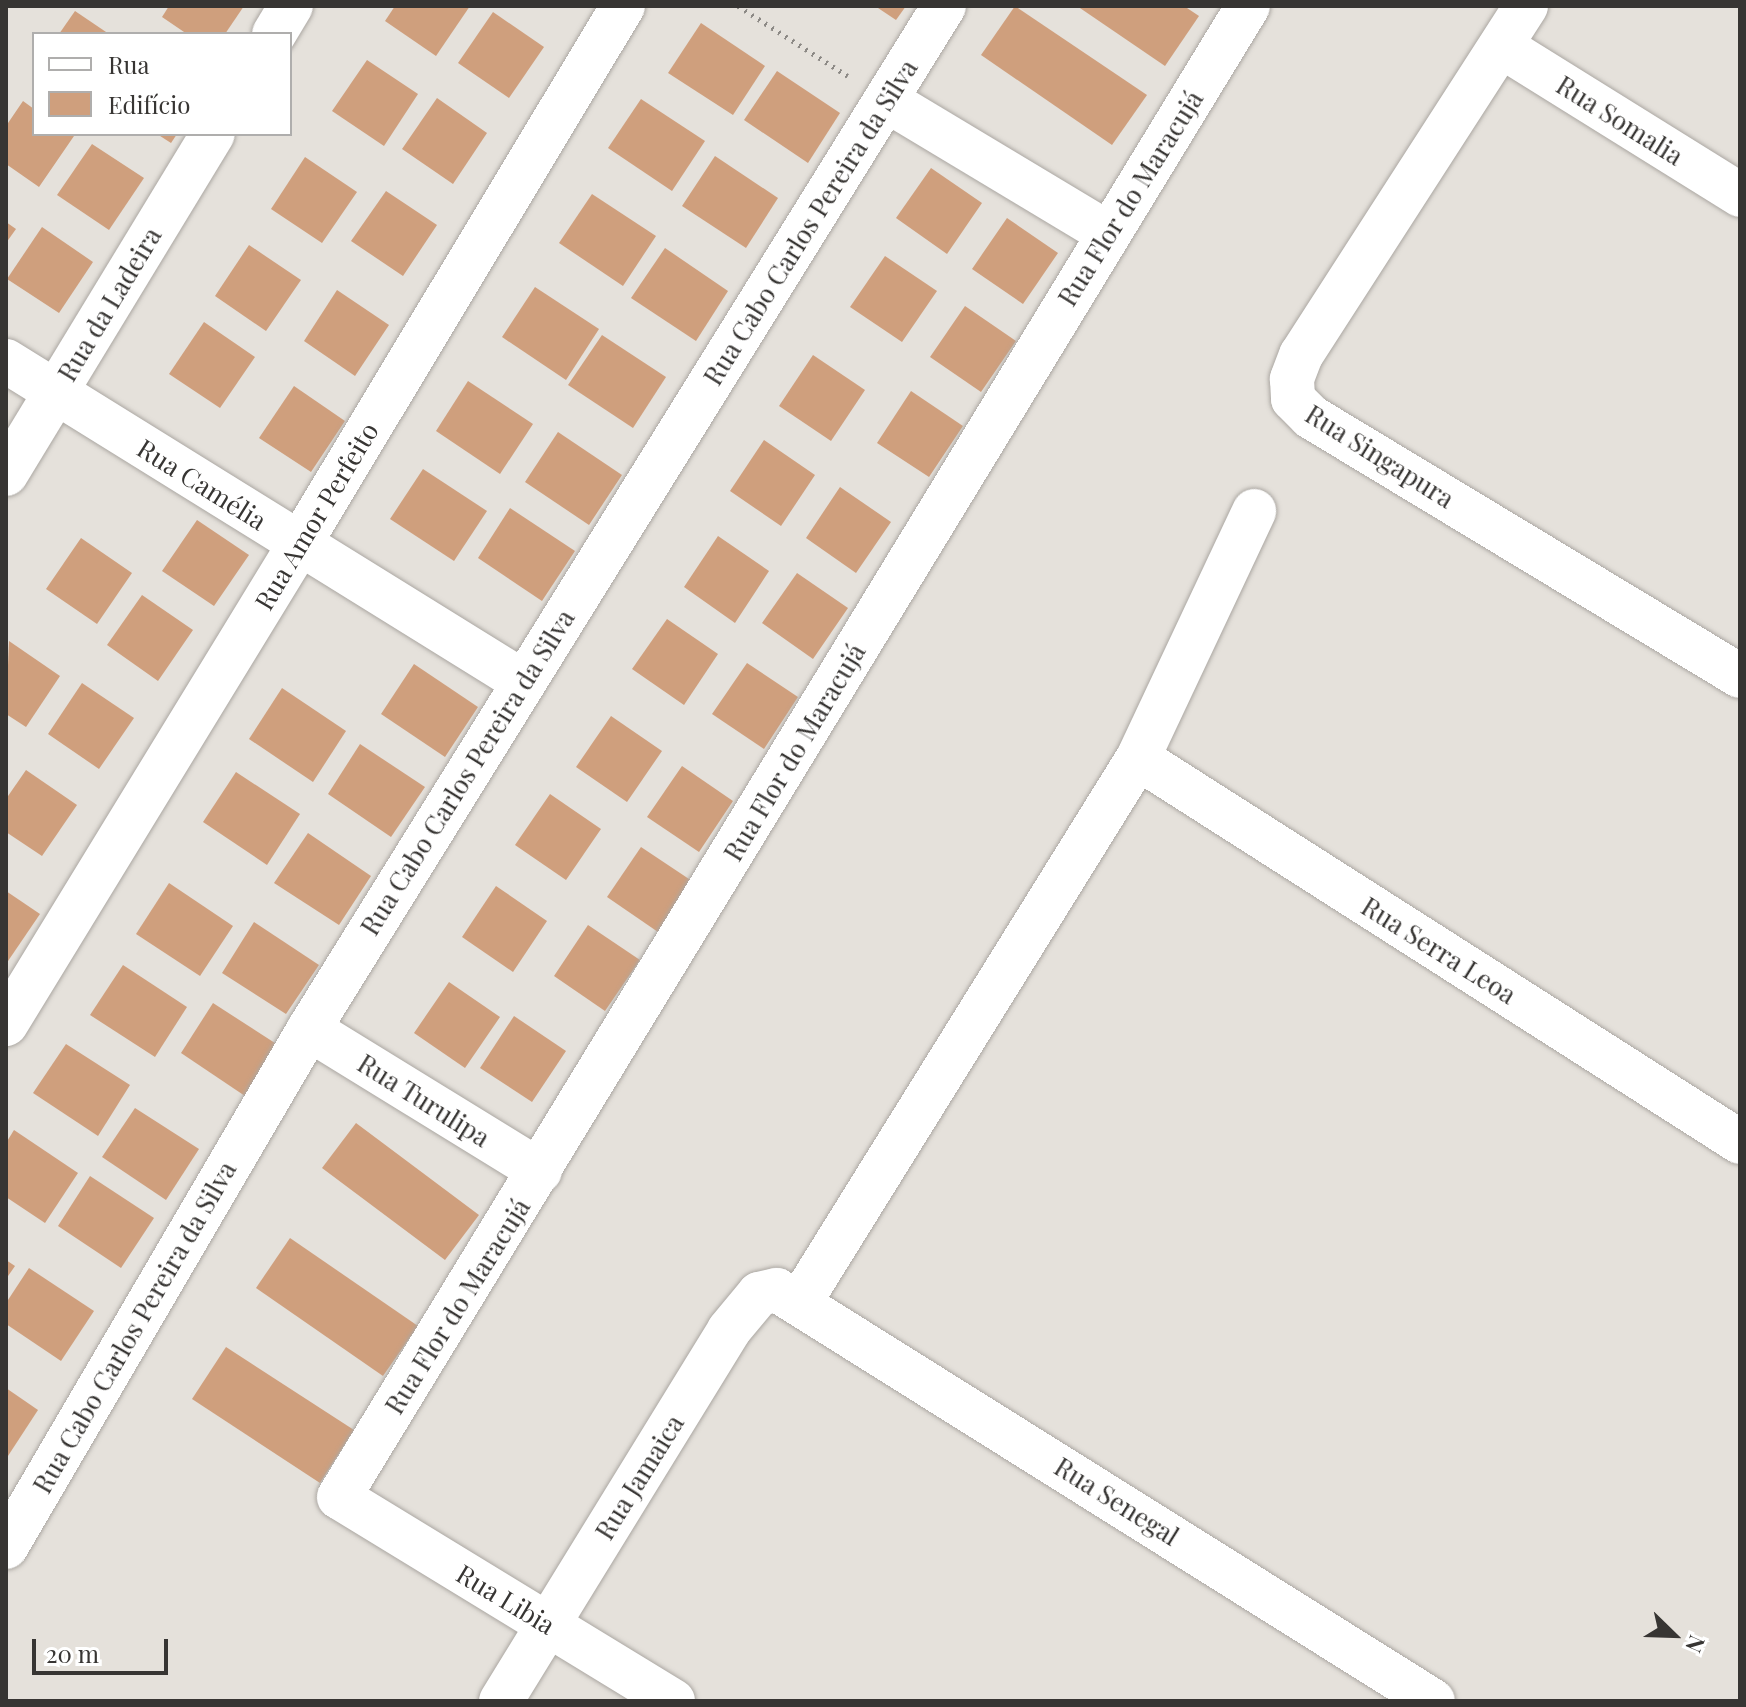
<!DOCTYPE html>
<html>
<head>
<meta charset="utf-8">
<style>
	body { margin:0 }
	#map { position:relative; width:1746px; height:1707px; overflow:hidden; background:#e5e1db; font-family:"Playfair Display",serif }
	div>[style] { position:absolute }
	.building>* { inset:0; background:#cf9f7d }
	.path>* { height:5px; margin-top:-2.5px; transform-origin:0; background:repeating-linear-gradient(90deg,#8c8985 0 2px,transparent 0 8px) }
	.roads { filter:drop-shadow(0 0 2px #aba7a2) drop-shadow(0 0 2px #aba7a2) }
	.street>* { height:44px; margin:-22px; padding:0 22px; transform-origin:22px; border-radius:22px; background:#fff }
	span { translate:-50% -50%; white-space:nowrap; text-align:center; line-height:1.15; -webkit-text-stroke:7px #fff; paint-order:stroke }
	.street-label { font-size:26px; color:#373533 }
	.frame { position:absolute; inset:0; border:8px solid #373533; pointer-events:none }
	.legend { position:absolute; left:32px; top:32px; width:260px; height:104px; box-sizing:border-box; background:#fff; border:2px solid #afaead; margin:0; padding:10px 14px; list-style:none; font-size:24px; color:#373533 }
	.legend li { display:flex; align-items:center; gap:16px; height:40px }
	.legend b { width:40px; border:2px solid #afaead }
	.north { position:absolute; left:1634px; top:1595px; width:80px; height:80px; -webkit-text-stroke:6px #fff; paint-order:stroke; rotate:113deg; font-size:22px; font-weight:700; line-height:32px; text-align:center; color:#373533 }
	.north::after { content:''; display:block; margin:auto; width:28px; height:36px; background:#373533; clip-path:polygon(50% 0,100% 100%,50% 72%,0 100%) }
	.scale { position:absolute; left:32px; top:1639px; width:136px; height:36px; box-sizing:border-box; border:4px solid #373533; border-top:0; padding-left:10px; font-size:24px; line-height:28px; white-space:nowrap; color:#373533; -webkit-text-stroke:6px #fff; paint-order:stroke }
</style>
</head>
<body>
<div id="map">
	<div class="building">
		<div style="clip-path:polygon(169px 6px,244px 6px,225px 34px,187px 34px,162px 17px)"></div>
		<div style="clip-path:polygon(395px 6px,470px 6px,436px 56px,385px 21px)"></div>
		<div style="clip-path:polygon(875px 6px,906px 6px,896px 20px)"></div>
		<div style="clip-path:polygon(1015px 6px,1147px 95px,1112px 145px,981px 55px)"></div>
		<div style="clip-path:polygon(1077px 6px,1184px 6px,1199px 16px,1165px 66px)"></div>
		<div style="clip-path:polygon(75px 11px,109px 34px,59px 34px)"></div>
		<div style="clip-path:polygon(493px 12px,544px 47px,509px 98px,458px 63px)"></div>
		<div style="clip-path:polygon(701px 23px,765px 66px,733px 115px,668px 73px)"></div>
		<div style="clip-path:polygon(367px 60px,418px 94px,384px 146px,332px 111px)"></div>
		<div style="clip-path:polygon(777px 71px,840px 113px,808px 163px,744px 120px)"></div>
		<div style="clip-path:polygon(437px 98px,487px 133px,453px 184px,402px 149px)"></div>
		<div style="clip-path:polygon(641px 99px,705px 141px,672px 191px,608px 148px)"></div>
		<div style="clip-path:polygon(23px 101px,34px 109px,34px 134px,74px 136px,39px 187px,6px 164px,6px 126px)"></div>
		<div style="clip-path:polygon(157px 134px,177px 134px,171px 143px)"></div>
		<div style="clip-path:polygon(92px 144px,144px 178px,109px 230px,57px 195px)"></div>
		<div style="clip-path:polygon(715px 156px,778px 198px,746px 248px,682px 206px)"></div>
		<div style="clip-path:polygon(305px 157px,357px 192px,322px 243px,271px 209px)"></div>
		<div style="clip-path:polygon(931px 168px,982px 203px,947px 254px,896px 218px)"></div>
		<div style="clip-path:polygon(386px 191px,437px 225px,403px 276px,351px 241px)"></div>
		<div style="clip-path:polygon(592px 194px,656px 236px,623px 286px,559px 243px)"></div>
		<div style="clip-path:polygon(1007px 218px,1058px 253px,1023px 304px,972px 269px)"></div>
		<div style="clip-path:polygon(6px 222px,16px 229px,6px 243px)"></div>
		<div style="clip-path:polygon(42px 227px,93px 262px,59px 313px,7px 279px)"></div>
		<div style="clip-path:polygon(249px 245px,301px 280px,266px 331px,215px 296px)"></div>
		<div style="clip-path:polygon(665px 248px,728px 291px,696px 341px,631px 298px)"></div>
		<div style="clip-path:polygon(885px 256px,937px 291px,902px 342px,850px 307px)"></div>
		<div style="clip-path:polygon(535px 287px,599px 329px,566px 380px,502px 337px)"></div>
		<div style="clip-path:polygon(337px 290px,389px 325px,355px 376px,304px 341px)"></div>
		<div style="clip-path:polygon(965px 306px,1016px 341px,981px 392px,930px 357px)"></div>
		<div style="clip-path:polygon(204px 322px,255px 357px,220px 408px,169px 374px)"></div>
		<div style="clip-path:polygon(602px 335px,666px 377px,633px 428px,568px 385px)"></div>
		<div style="clip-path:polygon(813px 355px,865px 390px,831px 441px,779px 406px)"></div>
		<div style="clip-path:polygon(468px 381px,533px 424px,500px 474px,436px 431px)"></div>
		<div style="clip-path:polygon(294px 386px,345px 421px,311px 472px,259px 438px)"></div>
		<div style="clip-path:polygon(911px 391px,963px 426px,929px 477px,877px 443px)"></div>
		<div style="clip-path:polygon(558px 432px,622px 475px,589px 525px,525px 482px)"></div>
		<div style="clip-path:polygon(764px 440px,815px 475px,781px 526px,730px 491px)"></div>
		<div style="clip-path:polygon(423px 469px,487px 511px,454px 561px,390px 519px)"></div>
		<div style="clip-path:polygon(840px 487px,891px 522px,856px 573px,806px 538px)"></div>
		<div style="clip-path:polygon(510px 508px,575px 551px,542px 601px,478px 558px)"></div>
		<div style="clip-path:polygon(197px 520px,249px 555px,214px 606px,162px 571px)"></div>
		<div style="clip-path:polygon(718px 536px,769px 571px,735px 623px,684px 587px)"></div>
		<div style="clip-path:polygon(81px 538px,132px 573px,97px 624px,46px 589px)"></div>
		<div style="clip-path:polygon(797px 573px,848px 608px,813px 659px,762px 623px)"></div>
		<div style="clip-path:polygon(142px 595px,193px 630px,158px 681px,107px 645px)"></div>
		<div style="clip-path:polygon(667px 619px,718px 654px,684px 705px,632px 669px)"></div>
		<div style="clip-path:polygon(9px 641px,60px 676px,26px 727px,6px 714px)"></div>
		<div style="clip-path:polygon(747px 663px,798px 697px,764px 749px,712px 714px)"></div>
		<div style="clip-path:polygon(414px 664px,478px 707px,445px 757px,381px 714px)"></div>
		<div style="clip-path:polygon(82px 683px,134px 718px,99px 769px,48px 734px)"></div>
		<div style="clip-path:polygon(282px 688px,346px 731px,313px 782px,249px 739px)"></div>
		<div style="clip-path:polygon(611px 716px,662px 751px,627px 802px,576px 767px)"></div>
		<div style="clip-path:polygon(360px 744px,425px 787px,391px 837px,328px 794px)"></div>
		<div style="clip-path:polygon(682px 766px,733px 801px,699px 852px,647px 817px)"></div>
		<div style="clip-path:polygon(26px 770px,77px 805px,42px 856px,6px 832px,6px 799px)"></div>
		<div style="clip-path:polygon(236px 772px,300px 814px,267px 865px,203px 822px)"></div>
		<div style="clip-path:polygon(550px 794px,601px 829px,566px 880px,515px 845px)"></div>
		<div style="clip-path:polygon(308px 833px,371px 876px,339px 925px,274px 883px)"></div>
		<div style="clip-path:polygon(641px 847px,692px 881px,658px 932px,607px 897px)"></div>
		<div style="clip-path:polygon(169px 883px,233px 926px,200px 976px,136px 934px)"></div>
		<div style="clip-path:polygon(496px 886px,547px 921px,513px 972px,462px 937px)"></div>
		<div style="clip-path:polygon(6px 891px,40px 914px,6px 964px)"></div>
		<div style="clip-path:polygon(254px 922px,319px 965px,286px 1014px,222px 973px)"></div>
		<div style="clip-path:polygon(588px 925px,640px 960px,605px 1011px,554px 976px)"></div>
		<div style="clip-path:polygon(123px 965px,187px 1007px,155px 1057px,90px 1015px)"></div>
		<div style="clip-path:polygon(449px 982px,500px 1017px,465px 1068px,414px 1033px)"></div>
		<div style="clip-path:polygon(213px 1003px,278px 1045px,245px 1096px,181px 1053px)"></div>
		<div style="clip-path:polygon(514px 1016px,566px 1051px,532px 1102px,480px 1068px)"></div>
		<div style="clip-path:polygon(66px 1044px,130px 1085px,98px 1136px,33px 1093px)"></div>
		<div style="clip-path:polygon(135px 1108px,199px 1149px,166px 1200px,102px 1157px)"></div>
		<div style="clip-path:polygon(356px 1123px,479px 1215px,445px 1260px,322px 1168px)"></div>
		<div style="clip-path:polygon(14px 1130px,78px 1173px,45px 1223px,6px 1197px,6px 1143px)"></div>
		<div style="clip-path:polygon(90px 1176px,154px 1218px,121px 1268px,58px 1226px)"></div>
		<div style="clip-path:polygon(290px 1238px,418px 1326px,383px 1376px,256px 1288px)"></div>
		<div style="clip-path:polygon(6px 1260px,15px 1266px,6px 1279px)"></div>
		<div style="clip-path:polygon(29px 1268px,94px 1311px,61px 1361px,6px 1324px,6px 1303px)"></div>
		<div style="clip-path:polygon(226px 1347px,354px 1430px,320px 1483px,192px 1399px)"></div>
		<div style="clip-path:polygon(6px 1388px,38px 1410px,6px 1459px)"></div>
	</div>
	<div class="path">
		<div style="left:738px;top:6px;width:130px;rotate:32.5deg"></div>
	</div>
	<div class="roads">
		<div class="street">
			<div style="left:1526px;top:6px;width:415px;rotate:122.8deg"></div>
			<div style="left:1301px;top:355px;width:26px;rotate:111deg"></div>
			<div style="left:1292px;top:379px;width:20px;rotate:87deg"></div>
			<div style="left:1293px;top:399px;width:25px;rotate:45deg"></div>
			<div style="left:1311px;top:417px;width:501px;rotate:31.12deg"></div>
			<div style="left:274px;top:34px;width:33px;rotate:-59deg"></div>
			<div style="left:1501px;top:46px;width:282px;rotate:31.9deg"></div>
			<div style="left:886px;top:100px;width:258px;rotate:31deg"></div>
			<div style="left:6px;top:361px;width:607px;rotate:31.81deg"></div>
			<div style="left:6px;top:474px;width:398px;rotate:-58.7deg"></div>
			<div style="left:1138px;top:758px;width:714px;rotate:32.53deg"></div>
			<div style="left:6px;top:1024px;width:562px;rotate:-58.55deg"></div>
			<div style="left:299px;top:545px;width:629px;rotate:-58.99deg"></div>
			<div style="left:309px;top:1029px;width:271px;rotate:31.6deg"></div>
			<div style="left:800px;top:1302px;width:640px;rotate:-58.15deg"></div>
			<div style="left:1138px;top:758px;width:273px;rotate:-64.8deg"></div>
			<div style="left:6px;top:1547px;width:600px;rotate:-59.67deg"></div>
			<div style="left:309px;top:1029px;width:1204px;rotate:-58.17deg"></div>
			<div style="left:501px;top:1701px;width:435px;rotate:-58.4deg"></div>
			<div style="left:729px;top:1330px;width:47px;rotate:-50.2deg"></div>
			<div style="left:759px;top:1294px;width:18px;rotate:-13deg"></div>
			<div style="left:777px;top:1290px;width:774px;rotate:32.07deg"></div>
			<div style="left:673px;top:1701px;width:391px;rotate:-148.6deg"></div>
			<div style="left:339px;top:1497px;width:1746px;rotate:-58.63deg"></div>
		</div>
	</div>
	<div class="street-label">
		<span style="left:1620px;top:120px;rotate:32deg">Rua Somalia</span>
		<span style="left:1130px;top:198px;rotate:-58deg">Rua Flor do Maracujá</span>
		<span style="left:810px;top:222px;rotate:-58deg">Rua Cabo Carlos Pereira da Silva</span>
		<span style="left:109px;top:304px;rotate:-59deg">Rua da Ladeira</span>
		<span style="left:1380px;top:456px;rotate:32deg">Rua Singapura</span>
		<span style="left:202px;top:484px;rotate:32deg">Rua Camélia</span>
		<span style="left:316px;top:516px;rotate:-59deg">Rua Amor Perfeito</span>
		<span style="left:794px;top:752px;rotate:-59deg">Rua Flor do Maracujá</span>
		<span style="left:467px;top:772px;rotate:-58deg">Rua Cabo Carlos Pereira da Silva</span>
		<span style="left:1439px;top:950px;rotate:32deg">Rua Serra Leoa</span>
		<span style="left:424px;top:1100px;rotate:32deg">Rua Turulipa</span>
		<span style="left:457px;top:1306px;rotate:-58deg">Rua Flor do Maracujá</span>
		<span style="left:134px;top:1327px;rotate:-60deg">Rua Cabo Carlos Pereira da Silva</span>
		<span style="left:639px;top:1477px;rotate:-58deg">Rua Jamaica</span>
		<span style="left:1117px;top:1501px;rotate:32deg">Rua Senegal</span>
		<span style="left:506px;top:1599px;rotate:31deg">Rua Libia</span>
	</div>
	<div class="frame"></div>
	<ul class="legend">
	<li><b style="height:10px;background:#fff"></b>Rua</li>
	<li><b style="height:22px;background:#cf9f7d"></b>Edifício</li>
	</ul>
	<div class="north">N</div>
	<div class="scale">20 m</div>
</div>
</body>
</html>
